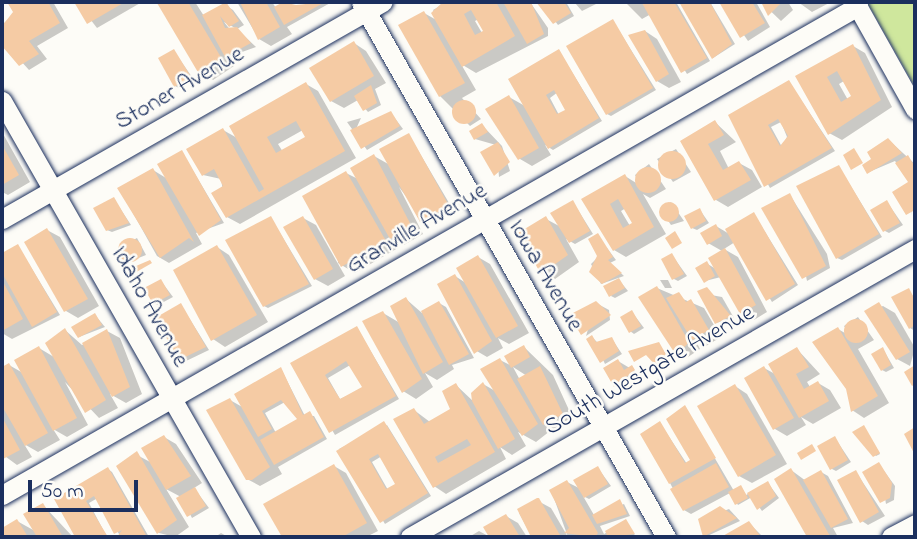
<!DOCTYPE html>
<html>
<head>
<meta charset="utf-8">
<style>
	body { margin:0 }
	#map { position:relative; width:917px; height:539px; overflow:hidden; background:#fdfcf7; font-family:"Indie Flower",sans-serif }
	div>[style] { position:absolute }
	.green>* { inset:0; background:#cfe79d }
	.shadow>* { inset:0; background:#0003 }
	.building>* { inset:0; background:#f5cba4 }
	.round { border-radius:50% }
	.roads { filter:drop-shadow(0 0 2px #1b2f5e) drop-shadow(0 0 2px #1b2f5e) }
	.minor>* { height:19px; margin:-9.5px; padding:0 9.5px; transform-origin:9.5px; border-radius:9.5px; background:#fdfcf7 }
	span { translate:-50% -50%; white-space:nowrap; text-align:center; line-height:1.15; -webkit-text-stroke:5px #fdfcf7; paint-order:stroke }
	.street-label { font-size:24px; color:#1b2f5e }
	.frame { position:absolute; inset:0; border:4px solid #1b2f5e; pointer-events:none }
	.scale { position:absolute; left:28px; top:480px; width:110px; height:32px; box-sizing:border-box; border:4px solid #1b2f5e; border-top:0; padding-left:9px; font-size:21px; line-height:24px; white-space:nowrap; color:#1b2f5e; -webkit-text-stroke:5px #fdfcf7; paint-order:stroke }
</style>
</head>
<body>
<div id="map">
	<div class="green">
		<div style="clip-path:polygon(867px 2px,915px 2px,915px 87px)"></div>
	</div>
	<div class="shadow">
		<div style="clip-path:polygon(9px 2px,53px 2px,68px 28px,37px 46px,47px 59px,29px 70px,2px 40px,2px 25px,15px 13px)"></div>
		<div style="clip-path:polygon(77px 2px,142px 2px,97px 28px)"></div>
		<div style="clip-path:polygon(evenodd,195px 2px,204px 16px,227px 6px,233px 10px,244px 25px,237px 29px,256px 47px,228px 57px,234px 66px,213px 80px,200px 73px,159px 3px,195px 2px,224px 22px,237px 29px,232px 32px,224px 22px)"></div>
		<div style="clip-path:polygon(237px 2px,272px 2px,276px 8px,332px 2px,287px 27px,292px 34px,271px 46px,259px 39px)"></div>
		<div style="clip-path:polygon(evenodd,447px 2px,530px 2px,548px 28px,548px 36px,476px 73px,461px 64px,476px 90px,462px 98px,481px 119px,470px 126px,440px 96px,424px 13px,440px 22px,433px 10px,447px 2px,479px 19px,485px 32px,482px 33px,475px 21px,479px 19px)"></div>
		<div style="clip-path:polygon(541px 2px,566px 2px,574px 16px,558px 25px)"></div>
		<div style="clip-path:polygon(574px 2px,597px 2px,598px 3px,582px 11px)"></div>
		<div style="clip-path:polygon(676px 2px,710px 61px,687px 74px,651px 14px,642px 19px,626px 3px)"></div>
		<div style="clip-path:polygon(682px 2px,710px 2px,735px 44px,713px 58px)"></div>
		<div style="clip-path:polygon(721px 2px,756px 2px,770px 27px,748px 41px)"></div>
		<div style="clip-path:polygon(761px 2px,788px 2px,793px 10px,781px 21px)"></div>
		<div style="clip-path:polygon(798px 2px,831px 2px,812px 12px)"></div>
		<div style="clip-path:polygon(613px 21px,656px 90px,611px 116px,607px 114px)"></div>
		<div style="clip-path:polygon(645px 31px,657px 39px,681px 82px,669px 88px,657px 81px)"></div>
		<div style="clip-path:polygon(354px 43px,366px 51px,386px 83px,375px 89px,381px 105px,368px 112px,358px 100px,344px 108px,331px 101px)"></div>
		<div style="clip-path:polygon(evenodd,853px 46px,865px 53px,892px 107px,842px 140px,829px 133px,798px 77px,853px 46px,844px 81px,853px 97px,848px 100px,839px 84px,844px 81px)"></div>
		<div style="clip-path:polygon(174px 51px,194px 80px,179px 88px,175px 86px)"></div>
		<div style="clip-path:polygon(evenodd,559px 51px,602px 121px,553px 150px,545px 145px,551px 155px,532px 166px,520px 159px,509px 97px,525px 106px,559px 51px,558px 92px,568px 111px,559px 115px,550px 98px,558px 92px)"></div>
		<div style="clip-path:polygon(evenodd,789px 82px,835px 151px,770px 188px,730px 116px,789px 82px,781px 122px,787px 137px,782px 147px,771px 127px,781px 122px)"></div>
		<div style="clip-path:polygon(evenodd,306px 84px,318px 91px,356px 158px,240px 224px,227px 217px,221px 179px,203px 175px,223px 130px,239px 139px,306px 84px,303px 130px,308px 138px,283px 152px,278px 144px,303px 130px)"></div>
		<div style="clip-path:polygon(391px 113px,403px 129px,367px 150px,347px 122px,361px 118px,356px 129px)"></div>
		<div style="clip-path:polygon(715px 122px,736px 142px,720px 151px,729px 169px,739px 163px,752px 170px,762px 187px,728px 207px,716px 200px,682px 141px)"></div>
		<div style="clip-path:polygon(482px 125px,502px 146px,510px 171px,499px 177px,496px 145px,475px 139px)"></div>
		<div style="clip-path:polygon(2px 132px,30px 182px,8px 195px,2px 192px)"></div>
		<div style="clip-path:polygon(409px 135px,452px 208px,426px 223px,399px 187px,423px 234px,404px 245px,392px 238px,398px 248px,355px 273px,338px 263px,346px 173px,358px 179px,374px 156px,390px 165px)"></div>
		<div style="clip-path:polygon(892px 143px,915px 164px,911px 216px,911px 183px,895px 161px,869px 172px)"></div>
		<div style="clip-path:polygon(676px 149px,691px 172px,673px 182px,657px 159px)"></div>
		<div style="clip-path:polygon(182px 152px,224px 223px,196px 233px,202px 244px,169px 263px,157px 256px,119px 188px,153px 170px,166px 178px)"></div>
		<div style="clip-path:polygon(evenodd,649px 164px,666px 189px,650px 198px,643px 194px,666px 234px,626px 257px,614px 250px,584px 199px,625px 176px,641px 186px,635px 175px,649px 164px,626px 208px,634px 223px,630px 226px,621px 211px,626px 208px)"></div>
		<div style="clip-path:polygon(839px 167px,882px 237px,842px 260px,837px 258px)"></div>
		<div style="clip-path:polygon(790px 195px,827px 254px,830px 268px,807px 281px)"></div>
		<div style="clip-path:polygon(114px 199px,131px 225px,112px 232px,107px 230px)"></div>
		<div style="clip-path:polygon(573px 202px,593px 234px,575px 244px,566px 239px,579px 262px,555px 279px,543px 272px,538px 253px,546px 219px,561px 227px)"></div>
		<div style="clip-path:polygon(671px 202px,684px 221px,671px 225px,660px 209px)"></div>
		<div style="clip-path:polygon(887px 202px,903px 225px,889px 233px,885px 231px)"></div>
		<div style="clip-path:polygon(700px 210px,709px 223px,697px 230px,692px 228px)"></div>
		<div style="clip-path:polygon(754px 214px,798px 285px,772px 302px,735px 242px,724px 249px,738px 257px,767px 312px,754px 320px,741px 313px,721px 277px,705px 281px,706px 263px,716px 269px,722px 251px,708px 243px,716px 226px,731px 235px)"></div>
		<div style="clip-path:polygon(271px 218px,312px 286px,268px 308px,264px 306px)"></div>
		<div style="clip-path:polygon(303px 218px,316px 225px,345px 276px,328px 286px,315px 279px)"></div>
		<div style="clip-path:polygon(47px 230px,60px 237px,99px 306px,78px 318px,66px 311px,26px 242px)"></div>
		<div style="clip-path:polygon(137px 238px,146px 255px,126px 263px,118px 248px)"></div>
		<div style="clip-path:polygon(18px 246px,60px 315px,12px 339px,2px 333px,2px 255px)"></div>
		<div style="clip-path:polygon(217px 247px,229px 255px,268px 322px,225px 347px,213px 339px)"></div>
		<div style="clip-path:polygon(607px 248px,616px 260px,610px 263px,624px 276px,601px 284px,591px 264px)"></div>
		<div style="clip-path:polygon(672px 255px,687px 276px,678px 281px,674px 279px)"></div>
		<div style="clip-path:polygon(478px 257px,490px 264px,529px 333px,509px 344px,498px 338px,503px 348px,487px 357px,475px 350px,455px 276px,466px 283px)"></div>
		<div style="clip-path:polygon(619px 280px,628px 291px,615px 298px,611px 296px)"></div>
		<div style="clip-path:polygon(660px 280px,668px 280px,672px 288px,665px 288px)"></div>
		<div style="clip-path:polygon(161px 281px,173px 297px,158px 305px,154px 303px)"></div>
		<div style="clip-path:polygon(657px 288px,704px 308px,721px 337px,706px 346px,695px 339px,700px 349px,688px 357px,675px 350px)"></div>
		<div style="clip-path:polygon(904px 291px,915px 297px,915px 331px,910px 328px)"></div>
		<div style="clip-path:polygon(700px 293px,722px 297px,734px 318px,716px 323px)"></div>
		<div style="clip-path:polygon(406px 299px,422px 313px,439px 303px,446px 307px,474px 358px,452px 365px,454px 369px,437px 380px,425px 373px,433px 387px,416px 399px,403px 391px,383px 313px,400px 323px)"></div>
		<div style="clip-path:polygon(596px 303px,609px 310px,610px 320px,586px 336px)"></div>
		<div style="clip-path:polygon(181px 305px,209px 350px,184px 362px,180px 359px)"></div>
		<div style="clip-path:polygon(883px 306px,895px 313px,915px 348px,910px 366px,897px 359px,867px 312px)"></div>
		<div style="clip-path:polygon(632px 312px,644px 328px,634px 334px,630px 331px)"></div>
		<div style="clip-path:polygon(95px 315px,105px 327px,79px 337px)"></div>
		<div style="clip-path:polygon(858px 317px,874px 340px,858px 349px,889px 403px,864px 418px,852px 410px,838px 329px,850px 336px,844px 326px)"></div>
		<div style="clip-path:polygon(evenodd,357px 328px,399px 399px,335px 435px,293px 363px,357px 328px,352px 364px,364px 388px,340px 399px,328px 378px,352px 364px)"></div>
		<div style="clip-path:polygon(65px 330px,82px 345px,107px 331px,120px 338px,142px 394px,126px 403px,110px 394px,118px 408px,99px 418px,65px 382px,88px 425px,67px 437px,53px 429px,60px 440px,38px 452px,24px 444px,32px 457px,17px 465px,2px 454px,2px 369px,9px 365px,23px 373px,39px 348px,54px 357px,47px 344px)"></div>
		<div style="clip-path:polygon(592px 337px,598px 343px,612px 339px,622px 354px,605px 364px)"></div>
		<div style="clip-path:polygon(658px 344px,670px 360px,670px 365px,657px 362px)"></div>
		<div style="clip-path:polygon(evenodd,524px 347px,553px 375px,574px 421px,557px 431px,546px 424px,550px 431px,536px 442px,518px 432px,526px 446px,512px 455px,500px 447px,506px 459px,446px 494px,434px 486px,414px 410px,430px 422px,452px 409px,456px 385px,474px 402px,483px 384px,497px 392px,500px 360px,512px 366px,524px 347px,513px 367px,527px 376px,520px 380px,513px 367px)"></div>
		<div style="clip-path:polygon(797px 349px,820px 374px,807px 382px,810px 387px,818px 383px,830px 390px,841px 408px,813px 424px,801px 417px,806px 425px,787px 436px,775px 429px,764px 368px,777px 375px)"></div>
		<div style="clip-path:polygon(883px 349px,894px 368px,886px 372px,882px 370px)"></div>
		<div style="clip-path:polygon(618px 361px,638px 373px,619px 388px,615px 386px)"></div>
		<div style="clip-path:polygon(evenodd,281px 369px,305px 416px,314px 416px,327px 439px,278px 467px,282px 474px,260px 486px,247px 479px,230px 400px,244px 408px,281px 369px,285px 402px,300px 420px,276px 433px,265px 413px,285px 402px)"></div>
		<div style="clip-path:polygon(735px 386px,747px 394px,787px 464px,752px 483px,739px 476px)"></div>
		<div style="clip-path:polygon(685px 407px,734px 491px,741px 487px,746px 495px,768px 483px,779px 498px,762px 511px,752px 497px,738px 505px,730px 493px,691px 514px,684px 510px,670px 483px,660px 423px,687px 464px,692px 460px)"></div>
		<div style="clip-path:polygon(evenodd,387px 425px,431px 496px,385px 524px,339px 449px,387px 425px,382px 456px,398px 485px,388px 490px,372px 462px,382px 456px)"></div>
		<div style="clip-path:polygon(864px 427px,880px 454px,876px 456px,854px 432px)"></div>
		<div style="clip-path:polygon(164px 437px,176px 444px,202px 483px,194px 488px,209px 508px,192px 518px,181px 497px,166px 489px,189px 527px,175px 537px,159px 533px,118px 467px,137px 455px,152px 463px)"></div>
		<div style="clip-path:polygon(835px 438px,851px 462px,836px 471px,832px 469px)"></div>
		<div style="clip-path:polygon(879px 464px,895px 486px,894px 500px,886px 504px)"></div>
		<div style="clip-path:polygon(334px 466px,346px 473px,378px 531px,366px 537px,284px 537px,265px 504px)"></div>
		<div style="clip-path:polygon(598px 468px,611px 486px,589px 499px,583px 496px,594px 515px,624px 504px,630px 516px,600px 526px,604px 534px,626px 521px,636px 537px,568px 537px,551px 490px,567px 482px,581px 489px)"></div>
		<div style="clip-path:polygon(108px 469px,112px 472px,149px 537px,121px 537px,96px 499px,89px 503px,107px 537px,77px 537px,56px 499px)"></div>
		<div style="clip-path:polygon(791px 470px,806px 481px,821px 472px,828px 476px,853px 523px,833px 528px,838px 537px,808px 537px,777px 480px)"></div>
		<div style="clip-path:polygon(856px 472px,885px 516px,868px 525px,862px 521px)"></div>
		<div style="clip-path:polygon(538px 501px,551px 508px,568px 537px,532px 537px,519px 513px)"></div>
		<div style="clip-path:polygon(43px 505px,73px 537px,2px 537px,2px 530px,17px 521px,35px 531px)"></div>
		<div style="clip-path:polygon(729px 509px,740px 521px,705px 537px,700px 520px)"></div>
		<div style="clip-path:polygon(506px 516px,518px 523px,527px 537px,491px 537px,486px 528px)"></div>
		<div style="clip-path:polygon(749px 523px,763px 537px,724px 537px)"></div>
		<div style="clip-path:polygon(479px 531px,490px 537px,469px 537px)"></div>
		<div style="clip-path:polygon(221px 533px,228px 537px,215px 537px)"></div>
	</div>
	<div class="building">
		<div style="clip-path:polygon(7px 2px,48px 2px,60px 23px,29px 41px,39px 54px,19px 66px,2px 46px,2px 26px,13px 12px)"></div>
		<div style="clip-path:polygon(74px 2px,125px 2px,87px 24px)"></div>
		<div style="clip-path:polygon(188px 2px,222px 59px,199px 74px,157px 3px)"></div>
		<div style="clip-path:polygon(226px 2px,239px 21px,229px 27px,220px 16px,225px 28px,237px 27px,251px 43px,225px 57px,202px 15px)"></div>
		<div style="clip-path:polygon(240px 2px,266px 2px,280px 27px,258px 40px)"></div>
		<div style="clip-path:polygon(283px 2px,296px 5px,325px 2px,284px 25px,274px 7px)"></div>
		<div style="clip-path:polygon(evenodd,443px 2px,496px 2px,515px 36px,462px 67px,431px 13px,443px 2px,471px 10px,483px 31px,475px 35px,464px 14px,471px 10px)"></div>
		<div style="clip-path:polygon(503px 2px,531px 2px,544px 34px,527px 44px)"></div>
		<div style="clip-path:polygon(536px 2px,564px 2px,571px 13px,553px 24px)"></div>
		<div style="clip-path:polygon(674px 2px,707px 58px,681px 73px,642px 3px)"></div>
		<div style="clip-path:polygon(679px 2px,710px 2px,732px 44px,712px 59px)"></div>
		<div style="clip-path:polygon(719px 2px,752px 2px,765px 23px,740px 38px)"></div>
		<div style="clip-path:polygon(761px 2px,782px 2px,768px 16px)"></div>
		<div style="clip-path:polygon(424px 11px,465px 83px,439px 97px,398px 25px)"></div>
		<div style="clip-path:polygon(613px 19px,653px 88px,606px 115px,566px 46px)"></div>
		<div style="clip-path:polygon(645px 30px,669px 74px,656px 82px,628px 35px)"></div>
		<div style="clip-path:polygon(354px 41px,374px 76px,330px 102px,309px 68px)"></div>
		<div style="clip-path:polygon(evenodd,853px 44px,881px 100px,828px 135px,795px 76px,853px 44px,837px 71px,851px 96px,841px 102px,827px 77px,837px 71px)"></div>
		<div style="clip-path:polygon(174px 49px,191px 77px,174px 87px,158px 58px)"></div>
		<div style="clip-path:polygon(evenodd,559px 49px,599px 118px,548px 149px,508px 79px,559px 49px,554px 90px,565px 110px,557px 114px,546px 95px,554px 90px)"></div>
		<div style="clip-path:polygon(evenodd,789px 80px,832px 148px,764px 187px,728px 115px,789px 80px,778px 119px,788px 136px,780px 146px,768px 125px,778px 119px)"></div>
		<div style="clip-path:polygon(evenodd,306px 82px,345px 151px,226px 218px,211px 193px,223px 186px,214px 169px,202px 176px,186px 149px,223px 128px,259px 192px,264px 189px,229px 126px,306px 82px,296px 121px,305px 137px,276px 153px,267px 137px,296px 121px)"></div>
		<div style="clip-path:polygon(371px 85px,377px 103px,363px 111px,354px 96px)"></div>
		<div style="clip-path:polygon(509px 95px,539px 148px,518px 160px,485px 109px)"></div>
		<div class="round" style="left:452px;top:100px;width:24px;height:24px"></div>
		<div style="clip-path:polygon(391px 111px,400px 126px,361px 149px,350px 130px)"></div>
		<div style="clip-path:polygon(715px 120px,724px 135px,708px 144px,723px 170px,739px 161px,751px 180px,714px 201px,680px 141px)"></div>
		<div style="clip-path:polygon(482px 123px,488px 132px,474px 140px,469px 131px)"></div>
		<div style="clip-path:polygon(409px 133px,449px 206px,420px 222px,379px 149px)"></div>
		<div style="clip-path:polygon(888px 138px,902px 153px,867px 174px,862px 165px,871px 159px,867px 152px)"></div>
		<div style="clip-path:polygon(498px 142px,510px 162px,494px 176px,480px 152px)"></div>
		<div style="clip-path:polygon(2px 145px,19px 175px,2px 185px)"></div>
		<div style="clip-path:polygon(854px 148px,863px 163px,851px 170px,843px 155px)"></div>
		<div style="clip-path:polygon(182px 150px,221px 220px,199px 236px,157px 164px)"></div>
		<div class="round" style="left:658px;top:151px;width:28px;height:28px"></div>
		<div style="clip-path:polygon(374px 154px,412px 227px,390px 239px,350px 168px)"></div>
		<div style="clip-path:polygon(908px 155px,915px 167px,915px 210px,906px 215px,892px 192px,908px 182px,895px 163px)"></div>
		<div style="clip-path:polygon(839px 165px,879px 234px,836px 259px,796px 186px)"></div>
		<div class="round" style="left:635px;top:167px;width:26px;height:26px"></div>
		<div style="clip-path:polygon(153px 168px,194px 242px,189px 238px,160px 258px,117px 188px)"></div>
		<div style="clip-path:polygon(346px 171px,386px 241px,341px 267px,302px 196px)"></div>
		<div style="clip-path:polygon(evenodd,625px 174px,654px 227px,613px 251px,581px 199px,625px 174px,618px 199px,632px 223px,623px 228px,610px 204px,618px 199px)"></div>
		<div style="clip-path:polygon(790px 193px,826px 266px,802px 279px,761px 208px)"></div>
		<div style="clip-path:polygon(114px 197px,129px 223px,106px 231px,93px 208px)"></div>
		<div style="clip-path:polygon(573px 200px,590px 231px,569px 243px,550px 213px)"></div>
		<div style="clip-path:polygon(887px 200px,900px 223px,883px 232px,870px 210px)"></div>
		<div class="round" style="left:659px;top:202px;width:20px;height:20px"></div>
		<div style="clip-path:polygon(700px 208px,706px 221px,691px 229px,684px 216px)"></div>
		<div style="clip-path:polygon(754px 212px,795px 284px,766px 301px,725px 229px)"></div>
		<div style="clip-path:polygon(271px 216px,309px 284px,263px 307px,225px 240px)"></div>
		<div style="clip-path:polygon(303px 216px,333px 269px,314px 280px,283px 227px)"></div>
		<div style="clip-path:polygon(546px 216px,568px 255px,541px 274px,530px 255px,535px 252px,518px 233px)"></div>
		<div style="clip-path:polygon(716px 224px,722px 236px,707px 245px,700px 233px)"></div>
		<div style="clip-path:polygon(47px 228px,88px 299px,64px 312px,24px 242px)"></div>
		<div style="clip-path:polygon(675px 231px,682px 243px,672px 249px,665px 238px)"></div>
		<div style="clip-path:polygon(598px 233px,613px 257px,608px 260px,622px 273px,602px 284px,589px 272px,597px 256px,588px 239px)"></div>
		<div class="round" style="left:118px;top:238px;width:24px;height:24px"></div>
		<div style="clip-path:polygon(18px 244px,57px 312px,32px 327px,2px 273px,2px 253px)"></div>
		<div style="clip-path:polygon(217px 245px,257px 315px,211px 341px,173px 270px)"></div>
		<div style="clip-path:polygon(725px 248px,756px 305px,740px 314px,708px 258px)"></div>
		<div style="clip-path:polygon(672px 253px,684px 274px,672px 280px,661px 259px)"></div>
		<div style="clip-path:polygon(478px 255px,518px 326px,496px 338px,456px 268px)"></div>
		<div style="clip-path:polygon(150px 260px,152px 263px,126px 278px,122px 272px)"></div>
		<div style="clip-path:polygon(707px 261px,715px 276px,704px 283px,695px 268px)"></div>
		<div style="clip-path:polygon(455px 274px,492px 341px,474px 354px,437px 284px)"></div>
		<div style="clip-path:polygon(619px 278px,625px 288px,609px 297px,603px 286px)"></div>
		<div style="clip-path:polygon(161px 279px,170px 295px,153px 304px,144px 288px)"></div>
		<div style="clip-path:polygon(2px 280px,23px 319px,2px 331px)"></div>
		<div style="clip-path:polygon(657px 286px,689px 342px,681px 351px,674px 352px,638px 297px)"></div>
		<div style="clip-path:polygon(707px 287px,731px 316px,715px 324px,697px 291px)"></div>
		<div style="clip-path:polygon(909px 288px,915px 300px,915px 325px,909px 329px,891px 297px)"></div>
		<div style="clip-path:polygon(679px 292px,686px 302px,691px 299px,709px 330px,692px 340px,666px 298px)"></div>
		<div style="clip-path:polygon(406px 297px,443px 362px,423px 374px,390px 306px)"></div>
		<div style="clip-path:polygon(439px 301px,469px 354px,449px 365px,421px 311px)"></div>
		<div style="clip-path:polygon(596px 301px,611px 315px,581px 335px,569px 315px)"></div>
		<div style="clip-path:polygon(879px 302px,910px 352px,896px 360px,864px 311px)"></div>
		<div style="clip-path:polygon(181px 303px,206px 347px,179px 360px,155px 318px)"></div>
		<div style="clip-path:polygon(632px 310px,641px 326px,629px 333px,620px 317px)"></div>
		<div style="clip-path:polygon(383px 311px,422px 379px,402px 393px,362px 321px)"></div>
		<div style="clip-path:polygon(95px 313px,102px 325px,78px 338px,71px 327px)"></div>
		<div class="round" style="left:844px;top:319px;width:24px;height:24px"></div>
		<div style="clip-path:polygon(evenodd,357px 326px,396px 396px,329px 433px,290px 363px,357px 326px,346px 361px,362px 387px,340px 399px,325px 375px,346px 361px)"></div>
		<div style="clip-path:polygon(838px 327px,878px 396px,851px 412px,846px 389px,812px 342px)"></div>
		<div style="clip-path:polygon(65px 328px,106px 400px,85px 413px,45px 343px)"></div>
		<div style="clip-path:polygon(107px 329px,130px 387px,112px 397px,82px 343px)"></div>
		<div style="clip-path:polygon(592px 335px,596px 342px,612px 337px,619px 351px,600px 363px,586px 339px)"></div>
		<div style="clip-path:polygon(659px 342px,667px 356px,658px 368px,646px 355px,634px 362px,628px 351px)"></div>
		<div style="clip-path:polygon(524px 345px,530px 357px,511px 368px,504px 356px)"></div>
		<div style="clip-path:polygon(39px 346px,77px 418px,53px 431px,14px 360px)"></div>
		<div style="clip-path:polygon(797px 347px,809px 367px,796px 374px,804px 389px,818px 381px,829px 401px,799px 418px,768px 364px)"></div>
		<div style="clip-path:polygon(883px 347px,891px 365px,881px 371px,871px 354px)"></div>
		<div style="clip-path:polygon(500px 358px,538px 424px,522px 436px,480px 369px)"></div>
		<div style="clip-path:polygon(618px 359px,624px 370px,632px 365px,635px 370px,614px 387px,603px 368px)"></div>
		<div style="clip-path:polygon(9px 363px,48px 433px,25px 446px,2px 406px,2px 367px)"></div>
		<div style="clip-path:polygon(915px 365px,915px 384px,912px 386px,904px 372px)"></div>
		<div style="clip-path:polygon(540px 366px,563px 414px,543px 425px,517px 379px)"></div>
		<div style="clip-path:polygon(764px 366px,794px 418px,773px 430px,744px 378px)"></div>
		<div style="clip-path:polygon(281px 367px,303px 415px,310px 411px,324px 437px,274px 465px,260px 440px,297px 419px,281px 400px,262px 411px,272px 429px,258px 437px,234px 394px)"></div>
		<div style="clip-path:polygon(483px 382px,515px 439px,498px 449px,472px 401px,471px 393px)"></div>
		<div style="clip-path:polygon(evenodd,456px 383px,495px 452px,433px 488px,393px 419px,414px 408px,424px 424px,450px 409px,442px 391px,456px 383px,467px 439px,471px 445px,438px 463px,435px 457px,467px 439px)"></div>
		<div style="clip-path:polygon(735px 384px,776px 455px,738px 477px,697px 406px)"></div>
		<div style="clip-path:polygon(230px 398px,270px 467px,252px 480px,246px 480px,206px 410px)"></div>
		<div style="clip-path:polygon(685px 405px,716px 458px,669px 484px,640px 434px,660px 421px,685px 463px,690px 460px,666px 419px)"></div>
		<div style="clip-path:polygon(2px 417px,20px 450px,3px 459px,2px 457px)"></div>
		<div style="clip-path:polygon(evenodd,384px 421px,428px 493px,380px 523px,336px 451px,384px 421px,378px 454px,395px 484px,386px 489px,369px 459px,378px 454px)"></div>
		<div style="clip-path:polygon(864px 425px,880px 453px,873px 457px,852px 432px)"></div>
		<div style="clip-path:polygon(915px 427px,915px 455px,904px 434px)"></div>
		<div style="clip-path:polygon(164px 435px,191px 476px,166px 490px,141px 448px)"></div>
		<div style="clip-path:polygon(835px 436px,848px 460px,830px 470px,817px 446px)"></div>
		<div style="clip-path:polygon(812px 444px,816px 451px,801px 460px,797px 453px)"></div>
		<div style="clip-path:polygon(137px 451px,177px 520px,157px 534px,116px 466px)"></div>
		<div style="clip-path:polygon(879px 462px,892px 483px,890px 498px,880px 503px,862px 472px)"></div>
		<div style="clip-path:polygon(716px 463px,729px 487px,683px 511px,670px 489px)"></div>
		<div style="clip-path:polygon(334px 464px,367px 523px,342px 537px,282px 537px,263px 504px)"></div>
		<div style="clip-path:polygon(598px 466px,608px 484px,584px 498px,573px 480px)"></div>
		<div style="clip-path:polygon(108px 467px,147px 537px,117px 537px,122px 530px,114px 534px,94px 496px,86px 501px,108px 537px,75px 537px,54px 499px)"></div>
		<div style="clip-path:polygon(791px 468px,830px 536px,827px 537px,807px 537px,774px 479px)"></div>
		<div style="clip-path:polygon(821px 470px,848px 519px,831px 528px,803px 480px)"></div>
		<div style="clip-path:polygon(856px 470px,879px 512px,860px 523px,837px 480px)"></div>
		<div style="clip-path:polygon(567px 480px,598px 533px,595px 537px,564px 533px,569px 528px,549px 490px)"></div>
		<div style="clip-path:polygon(768px 481px,776px 496px,757px 510px,747px 493px)"></div>
		<div style="clip-path:polygon(741px 485px,748px 498px,735px 505px,728px 492px)"></div>
		<div style="clip-path:polygon(195px 487px,206px 506px,187px 517px,176px 498px)"></div>
		<div style="clip-path:polygon(537px 498px,539px 498px,561px 537px,531px 537px,517px 509px)"></div>
		<div style="clip-path:polygon(620px 499px,627px 514px,597px 524px,592px 515px)"></div>
		<div style="clip-path:polygon(43px 503px,63px 537px,37px 537px,23px 514px)"></div>
		<div style="clip-path:polygon(720px 506px,737px 518px,703px 537px,698px 519px)"></div>
		<div style="clip-path:polygon(506px 514px,520px 537px,489px 537px,483px 527px)"></div>
		<div style="clip-path:polygon(17px 519px,28px 537px,2px 537px,2px 528px)"></div>
		<div style="clip-path:polygon(626px 519px,635px 534px,608px 537px,605px 531px)"></div>
		<div style="clip-path:polygon(749px 521px,761px 537px,721px 537px)"></div>
	</div>
	<div class="roads">
		<div class="minor">
			<div style="left:361px;top:2px;width:616px;rotate:60.31deg"></div>
			<div style="left:855px;top:2px;width:123px;rotate:60.7deg"></div>
			<div style="left:2px;top:101px;width:502px;rotate:60.27deg"></div>
			<div style="left:2px;top:219px;width:438px;rotate:-29.7deg"></div>
			<div style="left:2px;top:495px;width:986px;rotate:-29.74deg"></div>
			<div style="left:410px;top:537px;width:581px;rotate:-29.7deg"></div>
			<div style="left:891px;top:537px;width:27px;rotate:-28deg"></div>
		</div>
	</div>
	<div class="street-label">
		<span style="left:180px;top:89px;rotate:-30deg">Stoner Avenue</span>
		<span style="left:417px;top:229px;rotate:-30deg">Granville Avenue</span>
		<span style="left:545px;top:276px;rotate:60deg">Iowa Avenue</span>
		<span style="left:149px;top:307px;rotate:61deg">Idaho Avenue</span>
		<span style="left:650px;top:371px;rotate:-30deg">South Westgate Avenue</span>
	</div>
	<div class="frame"></div>
	<div class="scale">50 m</div>
</div>
</body>
</html>
